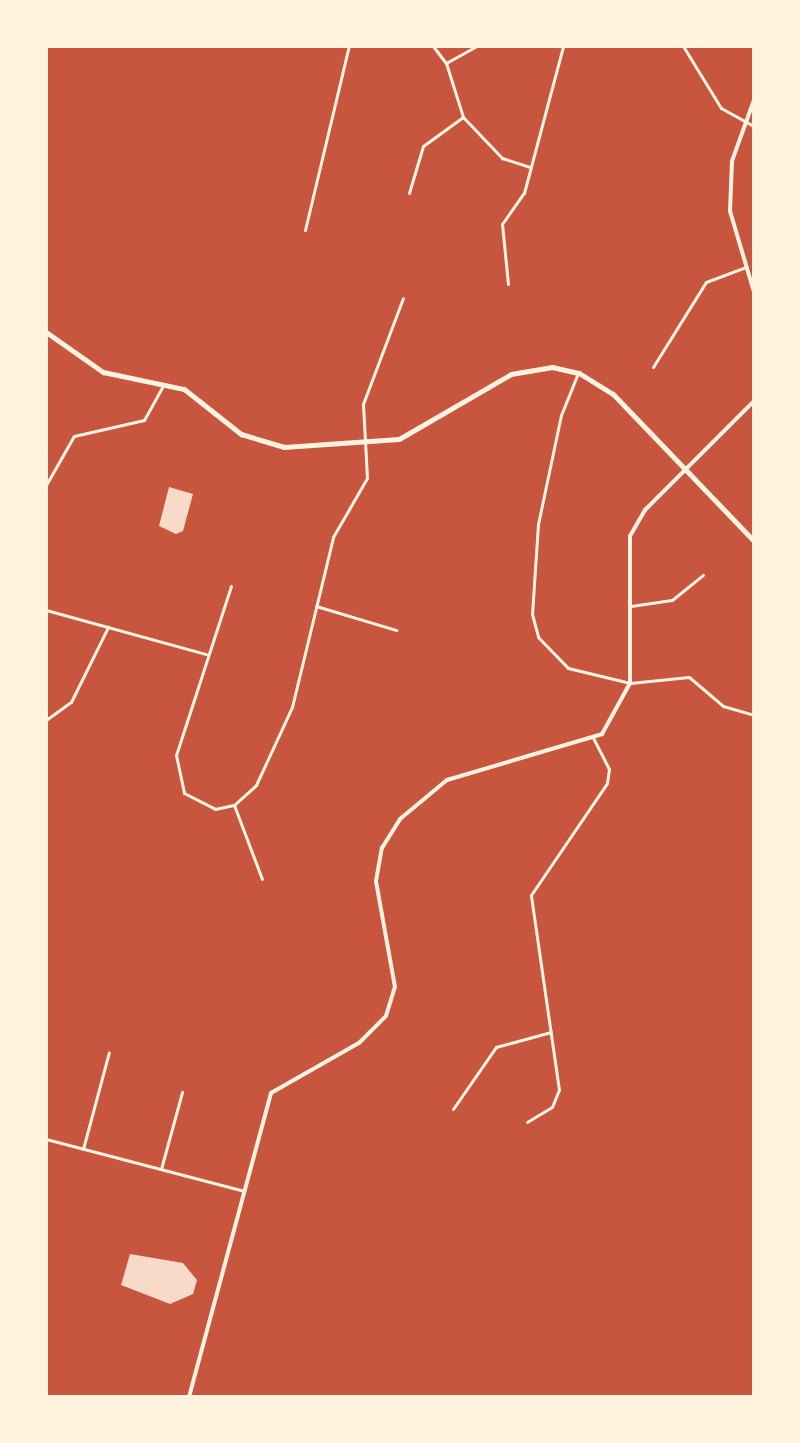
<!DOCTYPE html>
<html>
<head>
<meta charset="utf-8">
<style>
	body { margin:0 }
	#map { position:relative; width:800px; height:1443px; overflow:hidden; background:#c8553d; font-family:Quicksand,sans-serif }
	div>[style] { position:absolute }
	.building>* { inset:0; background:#f7dbc8 }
	.minor>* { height:3px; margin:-1.5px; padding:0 1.5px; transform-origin:1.5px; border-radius:1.5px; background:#fff3e0 }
	.tertiary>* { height:4px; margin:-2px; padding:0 2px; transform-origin:2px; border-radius:2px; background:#fff3e0 }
	.secondary>* { height:5px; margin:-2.5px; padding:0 2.5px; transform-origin:2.5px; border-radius:2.5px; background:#fff3e0 }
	span { translate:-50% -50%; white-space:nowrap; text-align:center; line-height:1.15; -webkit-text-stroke:7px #fff3e0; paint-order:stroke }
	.frame { position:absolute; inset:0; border:48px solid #fff3e0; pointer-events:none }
</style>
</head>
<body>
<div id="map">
	<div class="building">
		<div style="clip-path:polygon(169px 487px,193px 494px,183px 531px,176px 534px,159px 526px)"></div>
		<div style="clip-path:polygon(130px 1254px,183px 1263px,197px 1280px,193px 1294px,170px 1304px,121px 1285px)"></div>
	</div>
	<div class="minor">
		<div style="left:433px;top:46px;width:21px;rotate:53deg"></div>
		<div style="left:446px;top:63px;width:57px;rotate:72.5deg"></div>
		<div style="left:463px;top:117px;width:57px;rotate:46.4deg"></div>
		<div style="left:502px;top:158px;width:28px;rotate:18deg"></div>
		<div style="left:683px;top:46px;width:73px;rotate:58.5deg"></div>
		<div style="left:721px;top:108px;width:38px;rotate:29deg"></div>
		<div style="left:446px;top:63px;width:35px;rotate:-29deg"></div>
		<div style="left:409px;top:193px;width:49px;rotate:-73.4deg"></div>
		<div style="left:423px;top:146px;width:49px;rotate:-35.9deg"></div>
		<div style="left:305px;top:230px;width:189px;rotate:-76.6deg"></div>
		<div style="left:508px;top:284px;width:60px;rotate:-95.7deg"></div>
		<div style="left:502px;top:224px;width:38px;rotate:-55deg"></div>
		<div style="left:524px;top:193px;width:152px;rotate:-75.1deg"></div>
		<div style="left:653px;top:367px;width:100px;rotate:-58.1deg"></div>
		<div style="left:706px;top:282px;width:43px;rotate:-20.6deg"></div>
		<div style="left:578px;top:373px;width:45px;rotate:112deg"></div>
		<div style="left:561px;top:415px;width:111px;rotate:101.9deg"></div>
		<div style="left:538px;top:524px;width:90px;rotate:93.8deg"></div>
		<div style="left:532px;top:614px;width:24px;rotate:75deg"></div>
		<div style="left:538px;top:637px;width:43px;rotate:45.9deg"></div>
		<div style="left:568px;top:668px;width:64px;rotate:13.6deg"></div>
		<div style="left:630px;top:683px;width:59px;rotate:-5.8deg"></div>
		<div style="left:689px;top:677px;width:45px;rotate:40.5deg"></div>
		<div style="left:723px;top:706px;width:32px;rotate:16deg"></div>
		<div style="left:46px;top:485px;width:56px;rotate:-60.3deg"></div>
		<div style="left:74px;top:436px;width:72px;rotate:-12.9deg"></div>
		<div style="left:144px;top:420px;width:38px;rotate:-61deg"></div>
		<div style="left:231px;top:586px;width:178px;rotate:108deg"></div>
		<div style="left:176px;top:755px;width:39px;rotate:78deg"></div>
		<div style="left:184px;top:793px;width:35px;rotate:27deg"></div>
		<div style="left:215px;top:809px;width:19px;rotate:-12deg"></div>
		<div style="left:234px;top:805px;width:30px;rotate:-42deg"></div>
		<div style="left:256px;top:785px;width:86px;rotate:-65.2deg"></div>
		<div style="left:292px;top:707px;width:175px;rotate:-76.4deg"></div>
		<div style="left:333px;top:537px;width:68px;rotate:-60deg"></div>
		<div style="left:367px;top:478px;width:74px;rotate:-93.1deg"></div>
		<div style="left:363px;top:404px;width:113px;rotate:-69.3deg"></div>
		<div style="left:316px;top:606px;width:84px;rotate:16.7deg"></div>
		<div style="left:631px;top:606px;width:41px;rotate:-8.3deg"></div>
		<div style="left:672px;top:600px;width:40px;rotate:-39deg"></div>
		<div style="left:46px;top:610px;width:166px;rotate:15.4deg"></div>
		<div style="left:46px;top:720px;width:31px;rotate:-36deg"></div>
		<div style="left:71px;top:702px;width:84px;rotate:-63.7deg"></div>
		<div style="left:234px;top:805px;width:79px;rotate:69.3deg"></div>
		<div style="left:453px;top:1109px;width:75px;rotate:-55.3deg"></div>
		<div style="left:496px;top:1047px;width:57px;rotate:-15.3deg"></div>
		<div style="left:527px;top:1122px;width:29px;rotate:-31deg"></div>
		<div style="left:552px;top:1107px;width:18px;rotate:-68deg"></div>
		<div style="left:559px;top:1090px;width:197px;rotate:-98.2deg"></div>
		<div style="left:531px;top:895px;width:135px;rotate:-55.8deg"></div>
		<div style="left:607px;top:783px;width:14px;rotate:-82deg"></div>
		<div style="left:609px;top:769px;width:35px;rotate:-117deg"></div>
		<div style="left:46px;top:1139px;width:202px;rotate:14.7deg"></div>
		<div style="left:83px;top:1149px;width:100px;rotate:-75deg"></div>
		<div style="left:161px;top:1169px;width:80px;rotate:-74.7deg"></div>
	</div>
	<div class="tertiary">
		<div style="left:754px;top:100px;width:65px;rotate:109.8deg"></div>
		<div style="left:732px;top:161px;width:50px;rotate:92.3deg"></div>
		<div style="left:730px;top:211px;width:84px;rotate:73.5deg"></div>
		<div style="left:189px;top:1397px;width:315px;rotate:-74.9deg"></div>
		<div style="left:271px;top:1093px;width:101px;rotate:-29.6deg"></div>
		<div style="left:359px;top:1043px;width:38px;rotate:-45deg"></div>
		<div style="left:386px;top:1016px;width:30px;rotate:-73deg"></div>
		<div style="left:395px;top:987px;width:108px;rotate:-100.2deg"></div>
		<div style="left:376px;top:881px;width:34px;rotate:-80deg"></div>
		<div style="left:382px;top:848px;width:34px;rotate:-58deg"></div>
		<div style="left:400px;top:819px;width:61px;rotate:-39.7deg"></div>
		<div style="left:447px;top:780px;width:162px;rotate:-16.5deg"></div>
		<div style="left:602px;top:734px;width:58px;rotate:-61.2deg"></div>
		<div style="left:630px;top:683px;width:147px;rotate:-90deg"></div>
		<div style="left:630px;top:536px;width:30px;rotate:-60deg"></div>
		<div style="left:645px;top:510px;width:154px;rotate:-45deg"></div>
	</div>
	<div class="secondary">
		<div style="left:46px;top:332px;width:70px;rotate:35.1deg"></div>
		<div style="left:103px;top:372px;width:83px;rotate:11.9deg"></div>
		<div style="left:184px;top:389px;width:73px;rotate:38.3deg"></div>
		<div style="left:241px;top:434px;width:45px;rotate:16.8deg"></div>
		<div style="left:284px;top:447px;width:115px;rotate:-4deg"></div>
		<div style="left:399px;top:439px;width:129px;rotate:-30.1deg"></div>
		<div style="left:511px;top:374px;width:42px;rotate:-9.7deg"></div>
		<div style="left:552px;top:367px;width:28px;rotate:13deg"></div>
		<div style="left:579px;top:373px;width:40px;rotate:32deg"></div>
		<div style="left:613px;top:394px;width:204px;rotate:46.2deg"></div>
	</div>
	<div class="frame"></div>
</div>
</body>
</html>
